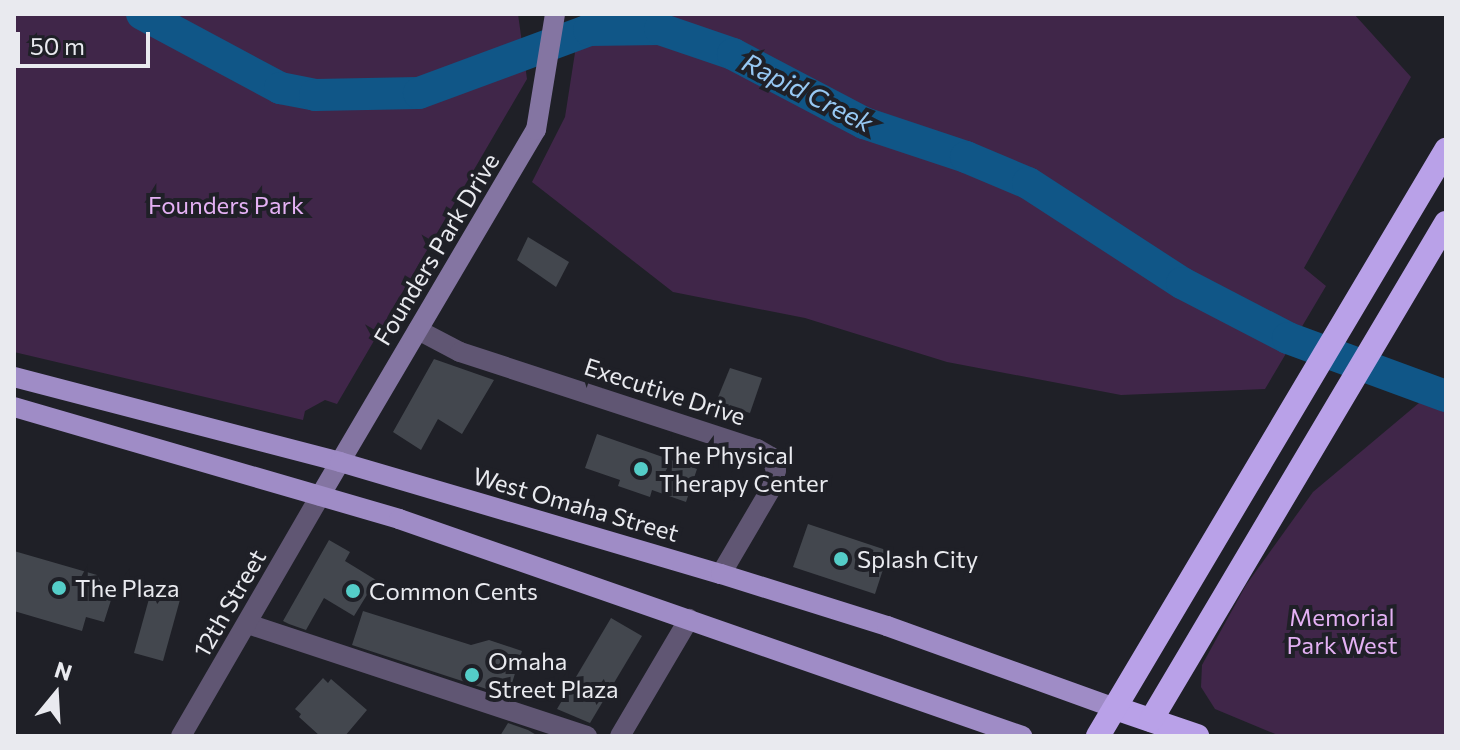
<!DOCTYPE html>
<html>
<head>
<meta charset="utf-8">
<style>
	body { margin:0 }
	#map { position:relative; width:1460px; height:750px; overflow:hidden; background:#1f2027; font-family:Commissioner,sans-serif }
	div>[style] { position:absolute }
	.green>* { inset:0; background:#402649 }
	.river>* { height:32px; margin:-16px; padding:0 16px; transform-origin:16px; border-radius:16px; background:#105687 }
	.building>* { inset:0; background:#43474e }
	.street>* { height:20px; margin:-10px; padding:0 10px; transform-origin:10px; border-radius:10px; background:#605673 }
	.secondary>* { height:20px; margin:-10px; padding:0 10px; transform-origin:10px; border-radius:10px; background:#8475a2 }
	.primary>* { height:20px; margin:-10px; padding:0 10px; transform-origin:10px; border-radius:10px; background:#9f8cc6 }
	.highway>* { height:24px; margin:-12px; padding:0 12px; transform-origin:12px; border-radius:12px; background:#b9a1e8 }
	.dots>* { width:22px; height:22px; translate:-50% -50%; box-sizing:border-box; border:4px solid #1f2027; border-radius:50% }
	span { translate:-50% -50%; white-space:nowrap; text-align:center; line-height:1.15; -webkit-text-stroke:8px #1f2027; paint-order:stroke }
	.park-label { font-size:24px; color:#e4b1f4 }
	.street-label { font-size:24px; color:#e9eaef }
	.poi-label { font-size:24px; color:#e9eaef }
	.left { translate:0 -50%; text-align:left }
	.water-label { font-size:26px; color:#97c8f3; font-style:italic }
	.frame { position:absolute; inset:0; border:16px solid #e9eaef; pointer-events:none }
	.north { position:absolute; left:16px; top:654px; width:80px; height:80px; -webkit-text-stroke:6px #1f2027; paint-order:stroke; rotate:18deg; font-size:22px; font-weight:700; line-height:32px; text-align:center; color:#e9eaef }
	.north::after { content:''; display:block; margin:auto; width:28px; height:36px; background:#e9eaef; clip-path:polygon(50% 0,100% 100%,50% 72%,0 100%) }
	.scale { position:absolute; left:16px; top:32px; width:134px; height:36px; box-sizing:border-box; border:4px solid #e9eaef; border-top:0; padding-left:10px; font-size:24px; line-height:28px; white-space:nowrap; color:#e9eaef; -webkit-text-stroke:6px #1f2027; paint-order:stroke }
</style>
</head>
<body>
<div id="map">
	<div class="green">
		<div style="clip-path:polygon(14px 14px,518px 14px,527px 79px,337px 404px,325px 400px,305px 411px,303px 420px,14px 352px)"></div>
		<div style="clip-path:polygon(581px 14px,1354px 14px,1411px 77px,1304px 268px,1326px 286px,1265px 389px,1121px 395px,947px 362px,805px 318px,673px 292px,532px 182px,565px 117px)"></div>
		<div style="clip-path:polygon(1432px 392px,1446px 396px,1446px 736px,1280px 736px,1215px 709px,1201px 687px,1202px 665px,1246px 585px,1313px 492px)"></div>
	</div>
	<div class="river">
		<div style="left:142px;top:14px;width:157px;rotate:28.2deg"></div>
		<div style="left:280px;top:88px;width:36px;rotate:11deg"></div>
		<div style="left:315px;top:95px;width:104px;rotate:-1.1deg"></div>
		<div style="left:419px;top:93px;width:181px;rotate:-20.3deg"></div>
		<div style="left:589px;top:30px;width:71px;rotate:-0.8deg"></div>
		<div style="left:660px;top:29px;width:77px;rotate:18.9deg"></div>
		<div style="left:733px;top:54px;width:148px;rotate:27.8deg"></div>
		<div style="left:864px;top:123px;width:108px;rotate:18.4deg"></div>
		<div style="left:966px;top:157px;width:67px;rotate:22.8deg"></div>
		<div style="left:1028px;top:183px;width:184px;rotate:33deg"></div>
		<div style="left:1182px;top:283px;width:119px;rotate:27.4deg"></div>
		<div style="left:1288px;top:338px;width:168px;rotate:20.2deg"></div>
	</div>
	<div class="building">
		<div style="clip-path:polygon(528px 237px,569px 262px,556px 287px,517px 260px)"></div>
		<div style="clip-path:polygon(434px 359px,494px 380px,462px 434px,438px 419px,421px 450px,393px 432px)"></div>
		<div style="clip-path:polygon(730px 368px,762px 378px,750px 413px,716px 402px)"></div>
		<div style="clip-path:polygon(597px 434px,697px 469px,686px 502px,652px 490px,650px 497px,618px 486px,620px 480px,585px 468px)"></div>
		<div style="clip-path:polygon(808px 524px,889px 551px,875px 594px,793px 567px)"></div>
		<div style="clip-path:polygon(329px 540px,350px 552px,345px 561px,376px 580px,354px 616px,324px 598px,306px 630px,289px 624px,283px 621px)"></div>
		<div style="clip-path:polygon(14px 551px,97px 575px,111px 600px,104px 622px,86px 617px,82px 631px,14px 611px)"></div>
		<div style="clip-path:polygon(152px 588px,181px 596px,163px 661px,134px 653px)"></div>
		<div style="clip-path:polygon(363px 611px,471px 645px,489px 640px,522px 651px,508px 696px,352px 645px)"></div>
		<div style="clip-path:polygon(611px 618px,642px 636px,590px 723px,557px 709px)"></div>
		<div style="clip-path:polygon(323px 678px,328px 683px,331px 679px,367px 710px,345px 736px,320px 736px,299px 717px,301px 714px,295px 709px)"></div>
		<div style="clip-path:polygon(508px 723px,528px 730px,538px 736px,500px 736px)"></div>
	</div>
	<div class="street">
		<div style="left:418px;top:330px;width:47px;rotate:27.6deg"></div>
		<div style="left:460px;top:352px;width:312px;rotate:18.1deg"></div>
		<div style="left:757px;top:449px;width:16px;rotate:30deg"></div>
		<div style="left:771px;top:457px;width:14px;rotate:69deg"></div>
		<div style="left:776px;top:470px;width:17px;rotate:103deg"></div>
		<div style="left:772px;top:487px;width:101px;rotate:120.4deg"></div>
		<div style="left:248px;top:624px;width:357px;rotate:18.3deg"></div>
		<div style="left:181px;top:736px;width:277px;rotate:-59.9deg"></div>
		<div style="left:620px;top:736px;width:136px;rotate:-59.5deg"></div>
	</div>
	<div class="secondary">
		<div style="left:320px;top:496px;width:425px;rotate:-59.5deg"></div>
		<div style="left:536px;top:130px;width:118px;rotate:-80.7deg"></div>
	</div>
	<div class="primary">
		<div style="left:14px;top:377px;width:337px;rotate:14.6deg"></div>
		<div style="left:340px;top:462px;width:397px;rotate:16.4deg"></div>
		<div style="left:721px;top:574px;width:174px;rotate:17.4deg"></div>
		<div style="left:887px;top:626px;width:242px;rotate:19.8deg"></div>
		<div style="left:14px;top:407px;width:401px;rotate:16.2deg"></div>
		<div style="left:399px;top:519px;width:660px;rotate:19.2deg"></div>
	</div>
	<div class="highway">
		<div style="left:1115px;top:708px;width:87px;rotate:18.9deg"></div>
		<div style="left:1151px;top:720px;width:578px;rotate:-59.31deg"></div>
		<div style="left:1098px;top:736px;width:682px;rotate:-59.3deg"></div>
	</div>
	<div class="dots">
		<div style="left:641px;top:469px;background:#54cdc8"></div>
		<div style="left:841px;top:559px;background:#54cdc8"></div>
		<div style="left:59px;top:588px;background:#54cdc8"></div>
		<div style="left:353px;top:591px;background:#54cdc8"></div>
		<div style="left:472px;top:675px;background:#54cdc8"></div>
	</div>
	<div class="park-label">
		<span style="left:226px;top:205px">Founders Park</span>
		<span style="left:1342px;top:631px">Memorial<br>Park West</span>
	</div>
	<div class="street-label">
		<span style="left:436px;top:249px;rotate:-59deg">Founders Park Drive</span>
		<span style="left:665px;top:391px;rotate:18deg">Executive Drive</span>
		<span style="left:576px;top:504px;rotate:16deg">West Omaha Street</span>
		<span style="left:229px;top:603px;rotate:-60deg">12th Street</span>
	</div>
	<div class="poi-label">
		<span class="left" style="left:659px;top:469px">The Physical<br>Therapy Center</span>
		<span class="left" style="left:857px;top:559px">Splash City</span>
		<span class="left" style="left:75px;top:588px">The Plaza</span>
		<span class="left" style="left:369px;top:591px">Common Cents</span>
		<span class="left" style="left:488px;top:675px">Omaha<br>Street Plaza</span>
	</div>
	<div class="water-label">
		<span style="left:808px;top:92px;rotate:27deg">Rapid Creek</span>
	</div>
	<div class="frame"></div>
	<div class="north">N</div>
	<div class="scale">50 m</div>
</div>
</body>
</html>
